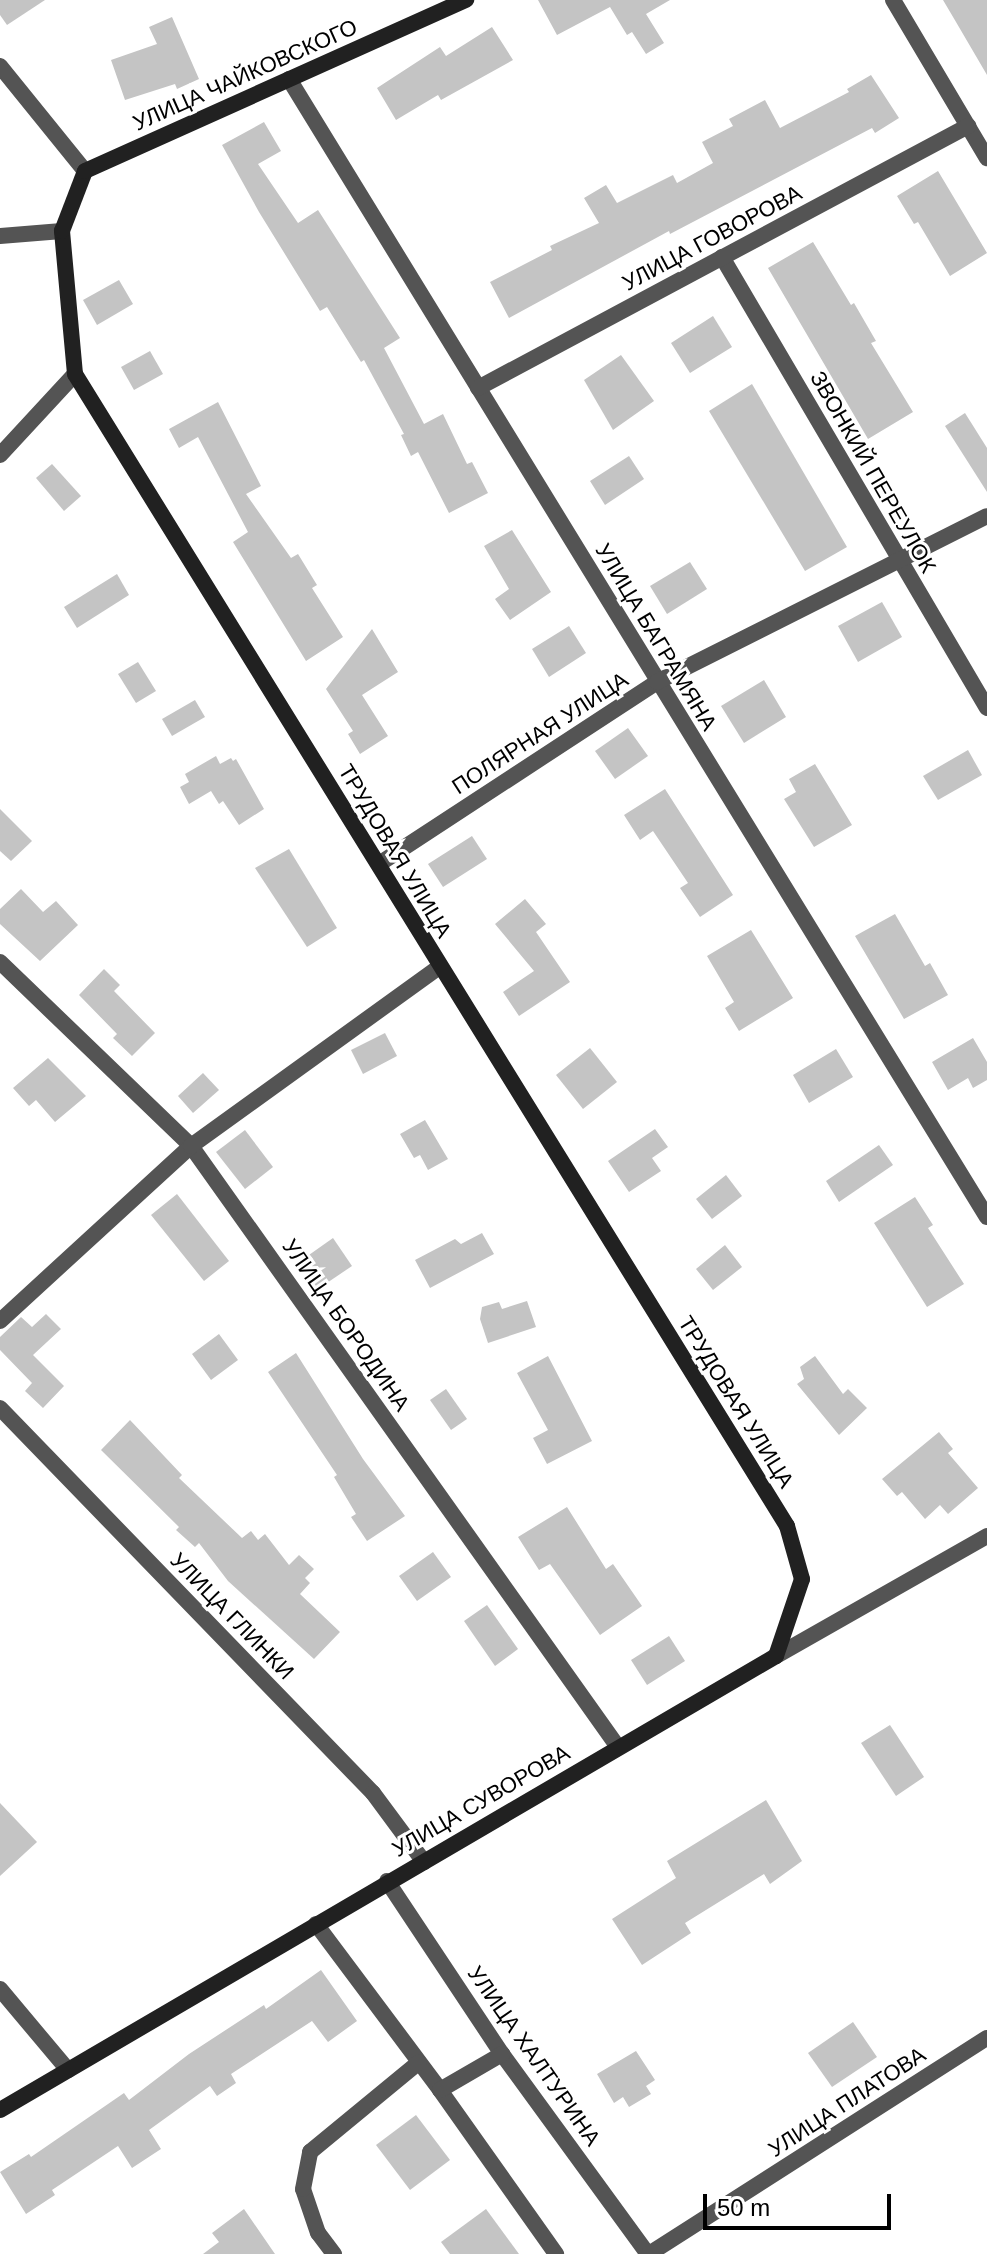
<!DOCTYPE html>
<html>
<head>
<meta charset="utf-8">
<style>
	body { margin:0 }
	#map { position:relative; width:987px; height:2254px; overflow:hidden; background:#fff; font-family:Arial,sans-serif }
	div>[style] { position:absolute }
	.building>* { inset:0; background:#c4c4c4 }
	.minor>* { height:16px; margin:-8px; padding:0 8px; transform-origin:8px; border-radius:8px; background:#545454 }
	.secondary>* { height:16px; margin:-8px; padding:0 8px; transform-origin:8px; border-radius:8px; background:#212121 }
	span { translate:-50% -50%; white-space:nowrap; text-align:center; line-height:1.15; -webkit-text-stroke:6px #fff; paint-order:stroke }
	.street-label { font-size:22px; color:#000 }
	.scale { position:absolute; left:703px; top:2194px; width:188px; height:36px; box-sizing:border-box; border:4px solid #000; border-top:0; padding-left:10px; font-size:24px; line-height:28px; white-space:nowrap; color:#000; -webkit-text-stroke:6px #fff; paint-order:stroke }
</style>
</head>
<body>
<div id="map">
	<div class="building">
		<div style="clip-path:polygon(0 0,45px 0,7px 25px,0 15px)"></div>
		<div style="clip-path:polygon(538px 0,670px 0,646px 14px,664px 43px,646px 54px,632px 32px,627px 35px,610px 7px,557px 35px)"></div>
		<div style="clip-path:polygon(943px 0,987px 0,987px 75px,956px 22px)"></div>
		<div style="clip-path:polygon(172px 17px,199px 79px,177px 89px,175px 84px,125px 100px,111px 60px,157px 44px,149px 27px)"></div>
		<div style="clip-path:polygon(492px 27px,513px 60px,441px 100px,438px 95px,396px 120px,377px 88px,440px 47px,446px 56px)"></div>
		<div style="clip-path:polygon(871px 75px,899px 118px,875px 133px,872px 128px,670px 234px,669px 231px,509px 318px,490px 282px,552px 250px,550px 246px,599px 223px,584px 198px,606px 185px,617px 203px,673px 175px,677px 183px,713px 163px,702px 142px,733px 126px,729px 119px,765px 100px,780px 128px,849px 92px,847px 89px)"></div>
		<div style="clip-path:polygon(264px 122px,281px 151px,258px 164px,298px 223px,318px 210px,400px 338px,384px 348px,424px 424px,443px 414px,467px 464px,472px 462px,488px 493px,449px 513px,418px 452px,411px 456px,401px 435px,404px 434px,364px 360px,361px 362px,327px 307px,320px 311px,259px 212px,222px 145px)"></div>
		<div style="clip-path:polygon(938px 171px,987px 253px,950px 276px,918px 222px,914px 224px,897px 196px)"></div>
		<div style="clip-path:polygon(813px 242px,851px 305px,854px 303px,876px 341px,871px 343px,913px 412px,868px 439px,768px 268px)"></div>
		<div style="clip-path:polygon(119px 280px,133px 304px,97px 325px,83px 300px)"></div>
		<div style="clip-path:polygon(713px 316px,732px 347px,690px 373px,671px 343px)"></div>
		<div style="clip-path:polygon(150px 351px,163px 374px,134px 390px,121px 367px)"></div>
		<div style="clip-path:polygon(621px 355px,654px 401px,613px 430px,584px 380px)"></div>
		<div style="clip-path:polygon(752px 384px,847px 547px,805px 571px,709px 411px)"></div>
		<div style="clip-path:polygon(218px 402px,261px 486px,246px 494px,291px 558px,298px 554px,317px 585px,312px 588px,343px 637px,306px 661px,233px 542px,248px 532px,198px 437px,179px 448px,169px 429px)"></div>
		<div style="clip-path:polygon(965px 413px,987px 448px,987px 492px,945px 426px)"></div>
		<div style="clip-path:polygon(629px 456px,644px 479px,605px 505px,590px 481px)"></div>
		<div style="clip-path:polygon(52px 464px,81px 496px,64px 511px,36px 478px)"></div>
		<div style="clip-path:polygon(512px 530px,551px 592px,510px 620px,495px 599px,509px 589px,484px 546px)"></div>
		<div style="clip-path:polygon(690px 562px,707px 589px,667px 614px,650px 586px)"></div>
		<div style="clip-path:polygon(117px 574px,129px 595px,77px 628px,64px 607px)"></div>
		<div style="clip-path:polygon(882px 602px,902px 637px,858px 662px,838px 626px)"></div>
		<div style="clip-path:polygon(569px 626px,586px 653px,549px 677px,532px 649px)"></div>
		<div style="clip-path:polygon(372px 629px,398px 672px,362px 695px,388px 736px,360px 754px,348px 734px,353px 731px,326px 689px)"></div>
		<div style="clip-path:polygon(138px 662px,156px 691px,136px 703px,118px 674px)"></div>
		<div style="clip-path:polygon(764px 680px,786px 717px,744px 743px,721px 706px)"></div>
		<div style="clip-path:polygon(195px 700px,205px 717px,172px 736px,162px 719px)"></div>
		<div style="clip-path:polygon(628px 728px,648px 756px,615px 779px,595px 751px)"></div>
		<div style="clip-path:polygon(968px 750px,982px 775px,938px 800px,923px 776px)"></div>
		<div style="clip-path:polygon(216px 756px,220px 764px,231px 758px,233px 761px,236px 759px,264px 809px,239px 825px,223px 801px,219px 804px,211px 791px,189px 804px,180px 787px,189px 782px,185px 774px)"></div>
		<div style="clip-path:polygon(815px 764px,852px 825px,814px 847px,784px 799px,796px 792px,789px 779px)"></div>
		<div style="clip-path:polygon(665px 789px,733px 895px,700px 917px,680px 888px,688px 883px,653px 831px,640px 840px,624px 815px)"></div>
		<div style="clip-path:polygon(0 809px,32px 841px,11px 861px,0 851px)"></div>
		<div style="clip-path:polygon(472px 836px,487px 859px,443px 887px,428px 864px)"></div>
		<div style="clip-path:polygon(289px 849px,337px 928px,307px 947px,255px 868px)"></div>
		<div style="clip-path:polygon(21px 889px,43px 912px,56px 901px,78px 925px,40px 961px,0 924px,0 909px)"></div>
		<div style="clip-path:polygon(525px 899px,546px 924px,536px 932px,570px 982px,519px 1016px,503px 992px,534px 971px,495px 924px)"></div>
		<div style="clip-path:polygon(895px 914px,925px 966px,930px 963px,948px 995px,904px 1019px,855px 936px)"></div>
		<div style="clip-path:polygon(751px 930px,793px 998px,739px 1031px,725px 1008px,734px 1002px,707px 956px)"></div>
		<div style="clip-path:polygon(104px 969px,120px 985px,114px 991px,155px 1033px,132px 1056px,113px 1038px,117px 1034px,79px 995px)"></div>
		<div style="clip-path:polygon(385px 1033px,397px 1056px,363px 1074px,351px 1050px)"></div>
		<div style="clip-path:polygon(973px 1038px,987px 1062px,987px 1080px,973px 1088px,968px 1078px,948px 1090px,932px 1062px)"></div>
		<div style="clip-path:polygon(590px 1048px,617px 1082px,583px 1109px,556px 1075px)"></div>
		<div style="clip-path:polygon(836px 1049px,853px 1077px,809px 1103px,793px 1075px)"></div>
		<div style="clip-path:polygon(48px 1058px,86px 1096px,55px 1122px,36px 1100px,29px 1106px,13px 1088px)"></div>
		<div style="clip-path:polygon(203px 1073px,219px 1090px,193px 1113px,178px 1096px)"></div>
		<div style="clip-path:polygon(425px 1120px,448px 1159px,428px 1170px,420px 1155px,414px 1158px,400px 1134px)"></div>
		<div style="clip-path:polygon(655px 1129px,668px 1147px,652px 1158px,661px 1171px,629px 1192px,608px 1161px)"></div>
		<div style="clip-path:polygon(245px 1130px,273px 1167px,245px 1189px,216px 1152px)"></div>
		<div style="clip-path:polygon(879px 1145px,893px 1165px,839px 1202px,826px 1181px)"></div>
		<div style="clip-path:polygon(726px 1175px,742px 1196px,712px 1219px,696px 1199px)"></div>
		<div style="clip-path:polygon(177px 1194px,229px 1261px,204px 1281px,151px 1215px)"></div>
		<div style="clip-path:polygon(915px 1197px,933px 1225px,928px 1228px,964px 1284px,927px 1307px,874px 1223px)"></div>
		<div style="clip-path:polygon(482px 1233px,494px 1254px,430px 1288px,415px 1260px,455px 1239px,461px 1244px)"></div>
		<div style="clip-path:polygon(333px 1238px,352px 1266px,318px 1289px,299px 1262px)"></div>
		<div style="clip-path:polygon(725px 1245px,742px 1267px,713px 1290px,696px 1269px)"></div>
		<div style="clip-path:polygon(527px 1301px,536px 1327px,488px 1343px,480px 1319px,482px 1307px,499px 1302px,502px 1309px)"></div>
		<div style="clip-path:polygon(46px 1314px,61px 1329px,33px 1355px,64px 1386px,43px 1408px,25px 1391px,32px 1383px,0 1350px,0 1337px,21px 1317px,32px 1327px)"></div>
		<div style="clip-path:polygon(219px 1334px,238px 1360px,211px 1380px,192px 1354px)"></div>
		<div style="clip-path:polygon(296px 1353px,363px 1459px,405px 1516px,367px 1541px,351px 1517px,356px 1514px,334px 1477px,337px 1475px,268px 1372px)"></div>
		<div style="clip-path:polygon(548px 1356px,592px 1441px,547px 1464px,533px 1438px,548px 1430px,517px 1373px)"></div>
		<div style="clip-path:polygon(815px 1356px,843px 1394px,848px 1389px,867px 1408px,839px 1435px,797px 1384px,804px 1379px,800px 1367px)"></div>
		<div style="clip-path:polygon(446px 1389px,467px 1419px,451px 1430px,430px 1400px)"></div>
		<div style="clip-path:polygon(130px 1420px,182px 1475px,179px 1478px,242px 1538px,251px 1531px,258px 1540px,265px 1534px,289px 1565px,299px 1555px,314px 1569px,305px 1578px,310px 1583px,300px 1594px,340px 1632px,314px 1659px,228px 1581px,199px 1543px,195px 1547px,176px 1530px,179px 1527px,101px 1450px)"></div>
		<div style="clip-path:polygon(939px 1432px,953px 1449px,948px 1453px,978px 1488px,948px 1514px,940px 1505px,925px 1519px,902px 1492px,897px 1496px,882px 1479px)"></div>
		<div style="clip-path:polygon(567px 1507px,606px 1569px,613px 1564px,642px 1606px,600px 1635px,550px 1564px,539px 1570px,518px 1537px)"></div>
		<div style="clip-path:polygon(433px 1552px,451px 1577px,417px 1601px,399px 1576px)"></div>
		<div style="clip-path:polygon(487px 1605px,518px 1649px,495px 1666px,464px 1621px)"></div>
		<div style="clip-path:polygon(669px 1636px,685px 1661px,647px 1685px,631px 1660px)"></div>
		<div style="clip-path:polygon(890px 1725px,924px 1777px,896px 1796px,861px 1743px)"></div>
		<div style="clip-path:polygon(766px 1800px,802px 1861px,770px 1884px,764px 1874px,685px 1923px,691px 1933px,642px 1965px,612px 1919px,676px 1878px,667px 1861px)"></div>
		<div style="clip-path:polygon(0 1803px,37px 1842px,0 1876px)"></div>
		<div style="clip-path:polygon(321px 1970px,357px 2021px,328px 2042px,312px 2021px,231px 2074px,236px 2083px,217px 2096px,210px 2086px,149px 2130px,161px 2149px,132px 2168px,118px 2146px,52px 2190px,55px 2195px,26px 2214px,0 2172px,29px 2154px,31px 2157px,124px 2093px,129px 2100px,189px 2054px,264px 2005px,266px 2009px)"></div>
		<div style="clip-path:polygon(853px 2022px,877px 2057px,832px 2087px,808px 2053px)"></div>
		<div style="clip-path:polygon(636px 2051px,655px 2080px,646px 2086px,651px 2094px,629px 2107px,623px 2097px,614px 2103px,597px 2074px)"></div>
		<div style="clip-path:polygon(416px 2115px,450px 2160px,410px 2190px,376px 2145px)"></div>
		<div style="clip-path:polygon(244px 2209px,275px 2254px,203px 2254px,219px 2242px,212px 2233px)"></div>
		<div style="clip-path:polygon(486px 2209px,519px 2254px,450px 2254px,441px 2242px)"></div>
	</div>
	<div class="minor">
		<div style="left:893px;top:0;width:184px;rotate:59.3deg"></div>
		<div style="left:0;top:66px;width:135px;rotate:51deg"></div>
		<div style="left:289px;top:79px;width:1335px;rotate:58.48deg"></div>
		<div style="left:0;top:236px;width:62px;rotate:-4.6deg"></div>
		<div style="left:722px;top:257px;width:523px;rotate:59.56deg"></div>
		<div style="left:478px;top:388px;width:556px;rotate:-28.13deg"></div>
		<div style="left:0;top:455px;width:110px;rotate:-47.2deg"></div>
		<div style="left:379px;top:864px;width:332px;rotate:-33.2deg"></div>
		<div style="left:657px;top:682px;width:369px;rotate:-26.7deg"></div>
		<div style="left:0;top:962px;width:265px;rotate:43.9deg"></div>
		<div style="left:191px;top:1146px;width:737px;rotate:54.61deg"></div>
		<div style="left:0;top:1321px;width:259px;rotate:-42.5deg"></div>
		<div style="left:191px;top:1146px;width:306px;rotate:-35.8deg"></div>
		<div style="left:0;top:1408px;width:536px;rotate:45.91deg"></div>
		<div style="left:373px;top:1793px;width:86px;rotate:53.5deg"></div>
		<div style="left:776px;top:1656px;width:243px;rotate:-29.6deg"></div>
		<div style="left:387px;top:1881px;width:208px;rotate:56.4deg"></div>
		<div style="left:502px;top:2054px;width:248px;rotate:53.9deg"></div>
		<div style="left:316px;top:1924px;width:207px;rotate:53.2deg"></div>
		<div style="left:440px;top:2090px;width:201px;rotate:54.7deg"></div>
		<div style="left:0;top:1989px;width:106px;rotate:50deg"></div>
		<div style="left:440px;top:2090px;width:72px;rotate:-30.1deg"></div>
		<div style="left:334px;top:2254px;width:26px;rotate:-127deg"></div>
		<div style="left:318px;top:2233px;width:46px;rotate:-108.8deg"></div>
		<div style="left:303px;top:2189px;width:38px;rotate:-79deg"></div>
		<div style="left:310px;top:2152px;width:141px;rotate:-39.5deg"></div>
		<div style="left:649px;top:2254px;width:401px;rotate:-32.6deg"></div>
	</div>
	<div class="secondary">
		<div style="left:0;top:2110px;width:899px;rotate:-30.33deg"></div>
		<div style="left:776px;top:1656px;width:81px;rotate:-71.3deg"></div>
		<div style="left:802px;top:1579px;width:55px;rotate:-105.8deg"></div>
		<div style="left:787px;top:1526px;width:1354px;rotate:-121.72deg"></div>
		<div style="left:75px;top:374px;width:144px;rotate:-95.2deg"></div>
		<div style="left:62px;top:231px;width:64px;rotate:-69deg"></div>
		<div style="left:85px;top:171px;width:418px;rotate:-24.2deg"></div>
	</div>
	<div class="street-label">
		<span style="left:245px;top:75px;rotate:-24deg">УЛИЦА ЧАЙКОВСКОГО</span>
		<span style="left:712px;top:238px;rotate:-28deg">УЛИЦА ГОВОРОВА</span>
		<span style="left:873px;top:472px;rotate:60deg">ЗВОНКИЙ ПЕРЕУЛОК</span>
		<span style="left:656px;top:637px;rotate:59deg">УЛИЦА БАГРАМЯНА</span>
		<span style="left:540px;top:733px;rotate:-33deg">ПОЛЯРНАЯ УЛИЦА</span>
		<span style="left:395px;top:851px;rotate:59deg">ТРУДОВАЯ УЛИЦА</span>
		<span style="left:346px;top:1325px;rotate:55deg">УЛИЦА БОРОДИНА</span>
		<span style="left:736px;top:1402px;rotate:58deg">ТРУДОВАЯ УЛИЦА</span>
		<span style="left:232px;top:1616px;rotate:46deg">УЛИЦА ГЛИНКИ</span>
		<span style="left:481px;top:1801px;rotate:-30deg">УЛИЦА СУВОРОВА</span>
		<span style="left:534px;top:2056px;rotate:55deg">УЛИЦА ХАЛТУРИНА</span>
		<span style="left:847px;top:2102px;rotate:-33deg">УЛИЦА ПЛАТОВА</span>
	</div>
	<div class="scale">50 m</div>
</div>
</body>
</html>
